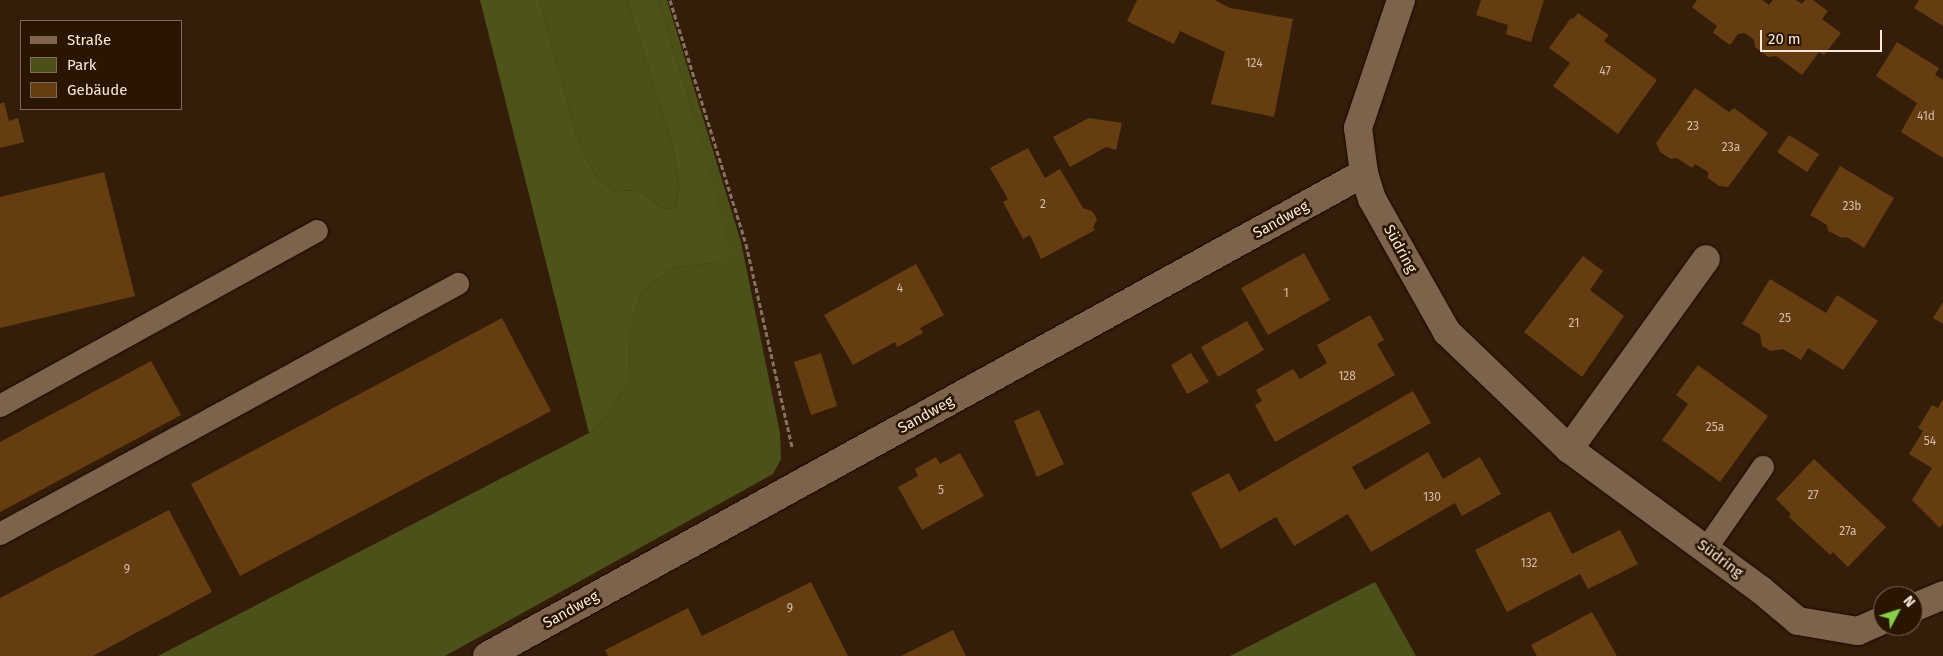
<!DOCTYPE html>
<html>
<head>
<meta charset="utf-8">
<style>
	body { margin:0 }
	#map { position:relative; width:1943px; height:656px; overflow:hidden; background:#341e09; font-family:"Fira Sans",sans-serif }
	div>[style] { position:absolute }
	.green>* { inset:0; background:#4b5119 }
	.forest>* { inset:0; background:#4e5419 }
	.building>* { inset:0; background:#663d11 }
	.path>* { height:3px; margin-top:-1.5px; transform-origin:0; background:repeating-linear-gradient(90deg,#867261 0 5px,transparent 0 7.5px) }
	.roads { filter:drop-shadow(0 0 1px #1b0700) drop-shadow(0 0 1px #1b0700) }
	.service>* { height:22px; margin:-11px; padding:0 11px; transform-origin:11px; border-radius:11px; background:#7d634c }
	.minor>* { height:28px; margin:-14px; padding:0 14px; transform-origin:14px; border-radius:14px; background:#7d634c }
	span { translate:-50% -50%; white-space:nowrap; text-align:center; line-height:1.15; -webkit-text-stroke:5px #2a1501; paint-order:stroke }
	.number-label { font-size:12px; color:#d4bea9 }
	.number-label span { -webkit-text-stroke-width:0 }
	.street-label { font-size:15px; color:#f8e9dc }
	.legend { position:absolute; left:20px; top:20px; width:162px; height:90px; box-sizing:border-box; background:#2a1501; border:1px solid #7c6a59; margin:0; padding:6px 9px; list-style:none; font-size:15px; color:#f8e9dc }
	.legend li { display:flex; align-items:center; gap:10px; height:25px }
	.legend b { width:25px; border:1px solid #7c6a59 }
	.north { position:absolute; left:1873px; top:586px; width:50px; height:50px; box-sizing:border-box; background:#2a1501; border:1px solid #7c6a59; border-radius:50%; rotate:50deg; font-size:14px; font-weight:700; line-height:20px; text-align:center; color:#f8e9dc }
	.north::after { content:''; display:block; margin:auto; width:18px; height:22px; background:#87cf4a; clip-path:polygon(50% 0,100% 100%,50% 72%,0 100%) }
	.scale { position:absolute; left:1760px; top:30px; width:122px; height:22px; box-sizing:border-box; border:2px solid #f8e9dc; border-top:0; padding-left:6px; font-size:15px; line-height:18px; white-space:nowrap; color:#f8e9dc; -webkit-text-stroke:4px #2a1501; paint-order:stroke }
</style>
</head>
<body>
<div id="map">
	<div class="green">
		<div style="clip-path:polygon(539px 0,627px 0,673px 147px,679px 187px,676px 207px,664px 209px,639px 190px,616px 191px,597px 179px,577px 136px)"></div>
		<div style="clip-path:polygon(658px 0,667px 0,741px 242px,780px 433px,781px 459px,773px 474px,445px 656px,158px 656px,589px 433px,605px 418px,630px 380px,629px 336px,640px 294px,671px 268px,709px 263px,693px 113px)"></div>
		<div style="clip-path:polygon(1375px 582px,1416px 656px,1230px 656px)"></div>
	</div>
	<div class="forest">
		<div style="clip-path:polygon(480px 0,539px 0,577px 136px,597px 179px,616px 191px,639px 190px,664px 209px,676px 207px,679px 187px,673px 147px,627px 0,658px 0,693px 113px,730px 255px,709px 263px,671px 268px,640px 294px,629px 336px,630px 380px,605px 418px,589px 433px)"></div>
	</div>
	<div class="building">
		<div style="clip-path:polygon(1137px 0,1215px 0,1230px 8px,1293px 19px,1274px 117px,1211px 104px,1225px 52px,1180px 31px,1174px 44px,1127px 21px)"></div>
		<div style="clip-path:polygon(1481px 0,1544px 0,1531px 42px,1506px 34px,1508px 25px,1476px 15px)"></div>
		<div style="clip-path:polygon(1697px 0,1762px 0,1769px 5px,1773px 0,1796px 0,1802px 4px,1805px 0,1813px 0,1828px 11px,1822px 19px,1841px 33px,1824px 55px,1819px 52px,1802px 75px,1776px 56px,1768px 57px,1755px 47px,1754px 40px,1745px 33px,1738px 34px,1730px 45px,1713px 33px,1717px 26px,1692px 7px)"></div>
		<div style="clip-path:polygon(1919px 0,1943px 0,1943px 26px,1914px 8px)"></div>
		<div style="clip-path:polygon(1578px 13px,1609px 35px,1604px 41px,1657px 80px,1618px 134px,1553px 86px,1570px 63px,1549px 48px,1571px 18px,1573px 19px)"></div>
		<div style="clip-path:polygon(1897px 42px,1939px 68px,1935px 75px,1943px 80px,1943px 158px,1901px 132px,1917px 103px,1876px 76px)"></div>
		<div style="clip-path:polygon(1695px 88px,1729px 112px,1734px 108px,1768px 133px,1728px 187px,1719px 186px,1708px 178px,1708px 172px,1695px 164px,1692px 168px,1677px 158px,1671px 159px,1660px 152px,1656px 143px)"></div>
		<div style="clip-path:polygon(4px 102px,9px 121px,18px 118px,24px 142px,0 148px,0 104px)"></div>
		<div style="clip-path:polygon(1089px 118px,1122px 123px,1116px 150px,1106px 147px,1070px 167px,1053px 137px)"></div>
		<div style="clip-path:polygon(1789px 135px,1819px 154px,1807px 172px,1777px 152px)"></div>
		<div style="clip-path:polygon(1028px 148px,1045px 178px,1060px 169px,1083px 208px,1092px 211px,1097px 219px,1093px 228px,1095px 230px,1041px 259px,1030px 235px,1023px 239px,1003px 202px,1008px 199px,990px 168px)"></div>
		<div style="clip-path:polygon(1840px 166px,1894px 198px,1864px 248px,1847px 237px,1842px 238px,1828px 231px,1827px 225px,1810px 215px)"></div>
		<div style="clip-path:polygon(104px 172px,135px 296px,0 328px,0 197px)"></div>
		<div style="clip-path:polygon(1304px 253px,1330px 300px,1268px 335px,1241px 288px)"></div>
		<div style="clip-path:polygon(1583px 256px,1603px 271px,1590px 290px,1624px 316px,1582px 377px,1524px 332px)"></div>
		<div style="clip-path:polygon(916px 264px,944px 315px,920px 328px,923px 333px,897px 347px,895px 342px,853px 365px,824px 315px)"></div>
		<div style="clip-path:polygon(1770px 279px,1826px 313px,1837px 295px,1878px 321px,1843px 370px,1808px 348px,1801px 360px,1783px 349px,1771px 351px,1762px 346px,1760px 334px,1742px 324px)"></div>
		<div style="clip-path:polygon(1943px 302px,1943px 324px,1933px 318px)"></div>
		<div style="clip-path:polygon(1370px 315px,1384px 340px,1377px 344px,1395px 375px,1275px 442px,1255px 405px,1262px 401px,1256px 390px,1293px 369px,1300px 379px,1327px 363px,1317px 345px)"></div>
		<div style="clip-path:polygon(502px 318px,551px 411px,240px 576px,191px 484px)"></div>
		<div style="clip-path:polygon(1247px 321px,1264px 350px,1218px 377px,1201px 347px)"></div>
		<div style="clip-path:polygon(821px 353px,837px 406px,811px 415px,794px 362px)"></div>
		<div style="clip-path:polygon(1191px 353px,1209px 382px,1187px 394px,1171px 365px)"></div>
		<div style="clip-path:polygon(151px 361px,181px 415px,0 512px,0 442px)"></div>
		<div style="clip-path:polygon(1698px 365px,1768px 416px,1720px 482px,1662px 440px,1688px 404px,1676px 395px)"></div>
		<div style="clip-path:polygon(1413px 391px,1431px 423px,1352px 467px,1365px 490px,1428px 452px,1443px 479px,1480px 457px,1501px 494px,1462px 516px,1455px 503px,1371px 552px,1348px 514px,1294px 546px,1276px 517px,1221px 549px,1191px 493px,1229px 473px,1239px 492px)"></div>
		<div style="clip-path:polygon(1943px 399px,1943px 523px,1940px 528px,1912px 500px,1932px 468px,1909px 454px,1923px 431px,1918px 428px,1932px 405px,1938px 408px)"></div>
		<div style="clip-path:polygon(1039px 410px,1064px 464px,1037px 477px,1014px 421px)"></div>
		<div style="clip-path:polygon(960px 453px,984px 496px,922px 530px,898px 487px,918px 476px,915px 469px,936px 457px,940px 464px)"></div>
		<div style="clip-path:polygon(1814px 459px,1886px 527px,1848px 567px,1833px 552px,1830px 555px,1789px 517px,1791px 514px,1776px 499px)"></div>
		<div style="clip-path:polygon(169px 510px,212px 592px,93px 656px,0 656px,0 598px)"></div>
		<div style="clip-path:polygon(1550px 511px,1572px 554px,1620px 530px,1638px 564px,1588px 589px,1580px 574px,1507px 612px,1475px 550px)"></div>
		<div style="clip-path:polygon(811px 582px,848px 656px,608px 656px,605px 650px,688px 608px,702px 636px)"></div>
		<div style="clip-path:polygon(1592px 612px,1617px 656px,1537px 656px,1531px 645px)"></div>
		<div style="clip-path:polygon(953px 630px,966px 656px,901px 656px)"></div>
	</div>
	<div class="path">
		<div style="left:670px;top:0;width:256px;rotate:72.7deg"></div>
		<div style="left:746px;top:244px;width:208px;rotate:77.2deg"></div>
	</div>
	<div class="roads">
		<div class="service">
			<div style="left:0;top:406px;width:362px;rotate:-28.9deg"></div>
			<div style="left:0;top:534px;width:522px;rotate:-28.63deg"></div>
			<div style="left:1706px;top:549px;width:100px;rotate:-55.2deg"></div>
		</div>
		<div class="minor">
			<div style="left:1401px;top:0;width:135px;rotate:108.6deg"></div>
			<div style="left:1358px;top:128px;width:45px;rotate:82.4deg"></div>
			<div style="left:1364px;top:173px;width:27px;rotate:73deg"></div>
			<div style="left:1372px;top:199px;width:153px;rotate:60.6deg"></div>
			<div style="left:1447px;top:332px;width:169px;rotate:43.8deg"></div>
			<div style="left:1569px;top:449px;width:238px;rotate:36.3deg"></div>
			<div style="left:1761px;top:590px;width:48px;rotate:40deg"></div>
			<div style="left:1798px;top:621px;width:61px;rotate:9.5deg"></div>
			<div style="left:1858px;top:631px;width:27px;rotate:-24deg"></div>
			<div style="left:1569px;top:449px;width:234px;rotate:-54.2deg"></div>
			<div style="left:1913px;top:608px;width:33px;rotate:-23deg"></div>
			<div style="left:487px;top:656px;width:1001px;rotate:-28.84deg"></div>
		</div>
	</div>
	<div class="number-label">
		<span style="left:1254px;top:64px">124</span>
		<span style="left:1605px;top:72px">47</span>
		<span style="left:1926px;top:117px">41d</span>
		<span style="left:1693px;top:127px">23</span>
		<span style="left:1731px;top:148px">23a</span>
		<span style="left:1043px;top:205px">2</span>
		<span style="left:1852px;top:207px">23b</span>
		<span style="left:900px;top:289px">4</span>
		<span style="left:1286px;top:294px">1</span>
		<span style="left:1785px;top:319px">25</span>
		<span style="left:1574px;top:324px">21</span>
		<span style="left:1347px;top:377px">128</span>
		<span style="left:1715px;top:428px">25a</span>
		<span style="left:1930px;top:442px">54</span>
		<span style="left:941px;top:491px">5</span>
		<span style="left:1813px;top:496px">27</span>
		<span style="left:1432px;top:498px">130</span>
		<span style="left:1848px;top:532px">27a</span>
		<span style="left:1529px;top:564px">132</span>
		<span style="left:127px;top:570px">9</span>
		<span style="left:790px;top:609px">9</span>
	</div>
	<div class="street-label">
		<span style="left:1281px;top:220px;rotate:-29deg">Sandweg</span>
		<span style="left:1400px;top:249px;rotate:61deg">Südring</span>
		<span style="left:926px;top:415px;rotate:-29deg">Sandweg</span>
		<span style="left:1720px;top:559px;rotate:37deg">Südring</span>
		<span style="left:571px;top:610px;rotate:-29deg">Sandweg</span>
	</div>
	<ul class="legend">
	<li><b style="height:6px;background:#7d634c"></b>Straße</li>
	<li><b style="height:14px;background:#4b5119"></b>Park</li>
	<li><b style="height:14px;background:#663d11"></b>Gebäude</li>
	</ul>
	<div class="north">N</div>
	<div class="scale">20 m</div>
</div>
</body>
</html>
